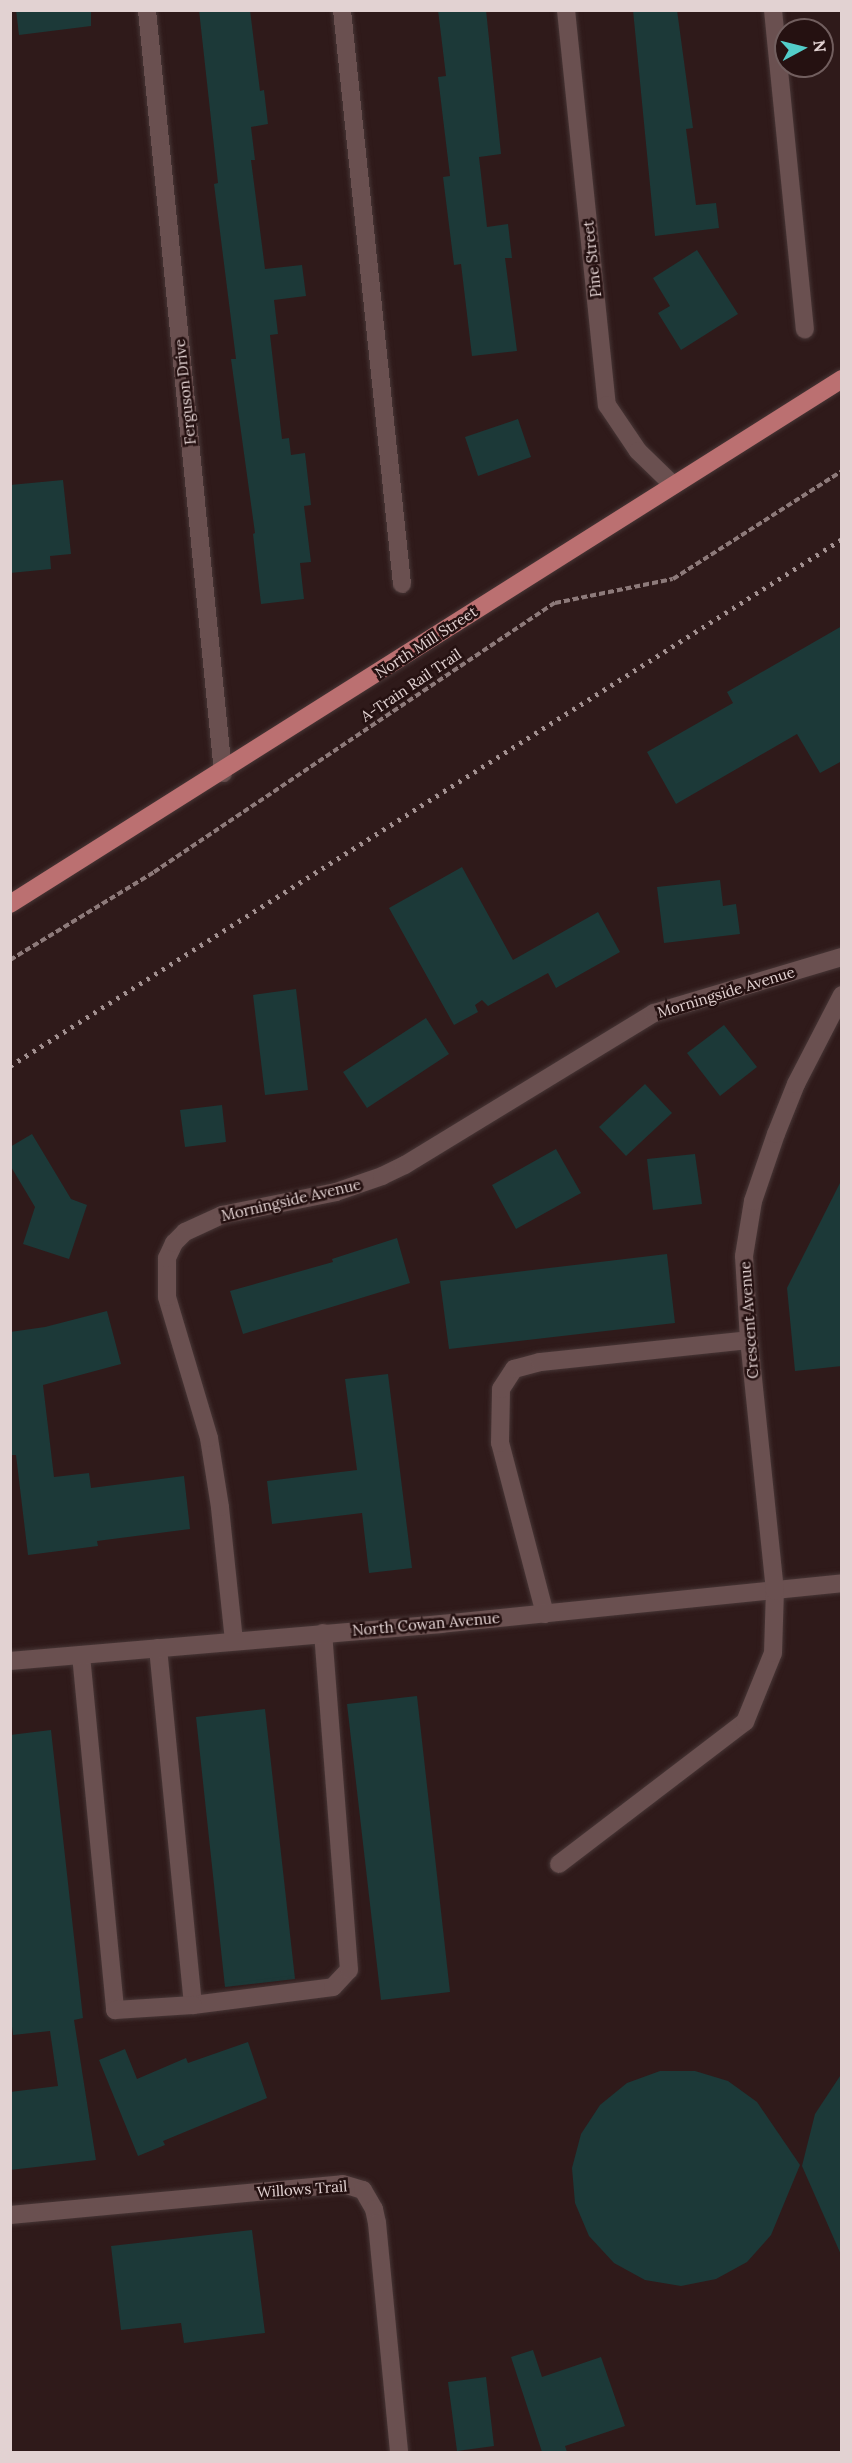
<!DOCTYPE html>
<html>
<head>
<meta charset="utf-8">
<style>
	body { margin:0 }
	#map { position:relative; width:852px; height:2463px; overflow:hidden; background:#2f1a1a; font-family:Lora,serif }
	div>[style] { position:absolute }
	.building>* { inset:0; background:#1c3938 }
	.path>* { height:4px; margin-top:-2px; transform-origin:0; background:repeating-linear-gradient(90deg,#8d7a7a 0 6px,transparent 0 9px) }
	.roads { filter:drop-shadow(0 0 2px #473636) drop-shadow(0 0 2px #473636) }
	.minor>* { height:18px; margin:-9px; padding:0 9px; transform-origin:9px; border-radius:9px; background:#6a5050 }
	.major>* { height:18px; margin:-9px; padding:0 9px; transform-origin:9px; border-radius:9px; background:#bb7071 }
	.rail>* { height:4.5px; margin-top:-2.25px; transform-origin:0; background:repeating-linear-gradient(90deg,#a29090 0 3px,transparent 0 9px) }
	span { translate:-50% -50%; white-space:nowrap; text-align:center; line-height:1.15; -webkit-text-stroke:5px #251111; paint-order:stroke }
	.street-label { font-size:15px; color:#e2d2d2 }
	.frame { position:absolute; inset:0; border:12px solid #e2d2d2; pointer-events:none }
	.north { position:absolute; left:774px; top:18px; width:60px; height:60px; box-sizing:border-box; background:#251111; border:2px solid #715e5e; border-radius:50%; rotate:83deg; font-size:16px; font-weight:700; line-height:24px; text-align:center; color:#e2d2d2 }
	.north::after { content:''; display:block; margin:auto; width:21px; height:27px; background:#53cdc9; clip-path:polygon(50% 0,100% 100%,50% 72%,0 100%) }
</style>
</head>
<body>
<div id="map">
	<div class="building">
		<div style="clip-path:polygon(16px 10px,91px 10px,91px 26px,19px 35px)"></div>
		<div style="clip-path:polygon(199px 10px,250px 10px,260px 91px,264px 90px,268px 124px,251px 127px,255px 160px,251px 160px,265px 269px,302px 265px,306px 296px,274px 300px,278px 334px,270px 335px,282px 439px,289px 438px,291px 455px,305px 453px,311px 505px,304px 506px,311px 562px,300px 563px,304px 599px,261px 604px,253px 534px,255px 533px,231px 359px,236px 359px,214px 184px,218px 183px)"></div>
		<div style="clip-path:polygon(438px 10px,486px 10px,501px 154px,479px 157px,487px 227px,508px 224px,512px 258px,505px 258px,517px 351px,472px 356px,461px 264px,454px 265px,443px 177px,450px 176px,438px 77px,446px 76px)"></div>
		<div style="clip-path:polygon(633px 10px,677px 10px,693px 128px,686px 129px,696px 205px,716px 203px,719px 228px,655px 236px)"></div>
		<div style="clip-path:polygon(697px 250px,738px 314px,681px 350px,658px 313px,670px 306px,653px 278px)"></div>
		<div style="clip-path:polygon(518px 419px,531px 457px,478px 476px,465px 437px)"></div>
		<div style="clip-path:polygon(63px 480px,71px 554px,50px 556px,51px 569px,10px 573px,10px 485px)"></div>
		<div style="clip-path:polygon(842px 626px,842px 761px,820px 773px,797px 734px,676px 804px,647px 752px,733px 703px,727px 692px)"></div>
		<div style="clip-path:polygon(462px 867px,513px 960px,598px 912px,620px 952px,556px 988px,548px 973px,488px 1006px,482px 1000px,475px 1005px,478px 1012px,454px 1025px,389px 908px)"></div>
		<div style="clip-path:polygon(720px 880px,723px 906px,736px 904px,740px 934px,664px 943px,657px 887px)"></div>
		<div style="clip-path:polygon(296px 989px,308px 1090px,265px 1095px,253px 995px)"></div>
		<div style="clip-path:polygon(426px 1018px,449px 1054px,367px 1108px,343px 1072px)"></div>
		<div style="clip-path:polygon(724px 1025px,757px 1067px,720px 1096px,687px 1053px)"></div>
		<div style="clip-path:polygon(645px 1084px,672px 1113px,626px 1156px,599px 1127px)"></div>
		<div style="clip-path:polygon(222px 1105px,226px 1142px,185px 1147px,180px 1110px)"></div>
		<div style="clip-path:polygon(32px 1134px,71px 1199px,87px 1205px,69px 1259px,23px 1244px,35px 1207px,10px 1165px,10px 1147px)"></div>
		<div style="clip-path:polygon(556px 1149px,581px 1193px,516px 1229px,492px 1185px)"></div>
		<div style="clip-path:polygon(695px 1154px,702px 1204px,653px 1210px,647px 1159px)"></div>
		<div style="clip-path:polygon(842px 1179px,842px 1366px,795px 1371px,787px 1288px)"></div>
		<div style="clip-path:polygon(397px 1238px,410px 1283px,243px 1334px,230px 1291px,333px 1262px,332px 1259px)"></div>
		<div style="clip-path:polygon(667px 1254px,675px 1323px,449px 1349px,440px 1281px)"></div>
		<div style="clip-path:polygon(107px 1311px,121px 1364px,43px 1385px,54px 1477px,89px 1473px,91px 1488px,184px 1476px,190px 1529px,97px 1541px,98px 1546px,28px 1555px,16px 1455px,10px 1455px,10px 1332px,45px 1327px)"></div>
		<div style="clip-path:polygon(388px 1374px,412px 1568px,369px 1573px,362px 1513px,272px 1524px,267px 1481px,357px 1470px,345px 1379px)"></div>
		<div style="clip-path:polygon(417px 1696px,450px 1992px,381px 2000px,347px 1704px)"></div>
		<div style="clip-path:polygon(265px 1709px,295px 1979px,225px 1987px,196px 1717px)"></div>
		<div style="clip-path:polygon(51px 1730px,83px 2018px,74px 2020px,96px 2160px,10px 2170px,10px 2092px,58px 2086px,50px 2031px,13px 2035px,10px 2009px,10px 1735px)"></div>
		<div style="clip-path:polygon(248px 2042px,267px 2098px,163px 2141px,165px 2145px,138px 2156px,99px 2060px,125px 2049px,137px 2079px,186px 2058px,188px 2063px)"></div>
		<div style="clip-path:polygon(660px 2071px,695px 2071px,728px 2081px,757px 2102px,800px 2165px,771px 2235px,747px 2262px,716px 2279px,681px 2286px,645px 2280px,614px 2263px,589px 2236px,575px 2203px,572px 2168px,581px 2134px,600px 2105px,627px 2083px)"></div>
		<div style="clip-path:polygon(842px 2073px,842px 2257px,802px 2166px,815px 2114px)"></div>
		<div style="clip-path:polygon(252px 2230px,265px 2333px,184px 2343px,181px 2323px,121px 2330px,111px 2246px)"></div>
		<div style="clip-path:polygon(533px 2350px,542px 2377px,601px 2357px,625px 2426px,565px 2446px,567px 2452px,542px 2452px,511px 2357px)"></div>
		<div style="clip-path:polygon(486px 2377px,494px 2446px,457px 2451px,448px 2382px)"></div>
	</div>
	<div class="path">
		<div style="left:10px;top:960px;width:169px;rotate:-31.4deg"></div>
		<div style="left:154px;top:872px;width:483px;rotate:-33.9deg"></div>
		<div style="left:555px;top:603px;width:120px;rotate:-11.5deg"></div>
		<div style="left:673px;top:579px;width:201px;rotate:-32.6deg"></div>
	</div>
	<div class="roads">
		<div class="minor">
			<div style="left:147px;top:10px;width:767px;rotate:84.31deg"></div>
			<div style="left:342px;top:10px;width:577px;rotate:84.03deg"></div>
			<div style="left:566px;top:10px;width:397px;rotate:84.1deg"></div>
			<div style="left:607px;top:405px;width:55px;rotate:56deg"></div>
			<div style="left:638px;top:451px;width:47px;rotate:44.1deg"></div>
			<div style="left:773px;top:10px;width:321px;rotate:84.3deg"></div>
			<div style="left:545px;top:1614px;width:177px;rotate:-104.7deg"></div>
			<div style="left:500px;top:1443px;width:54px;rotate:-88.9deg"></div>
			<div style="left:501px;top:1389px;width:24px;rotate:-57deg"></div>
			<div style="left:514px;top:1369px;width:27px;rotate:-15deg"></div>
			<div style="left:540px;top:1362px;width:210px;rotate:-6deg"></div>
			<div style="left:234px;top:1641px;width:135px;rotate:-96deg"></div>
			<div style="left:220px;top:1507px;width:70px;rotate:-99.1deg"></div>
			<div style="left:209px;top:1438px;width:147px;rotate:-106.6deg"></div>
			<div style="left:167px;top:1297px;width:39px;rotate:-90deg"></div>
			<div style="left:167px;top:1258px;width:17px;rotate:-65deg"></div>
			<div style="left:174px;top:1243px;width:16px;rotate:-45deg"></div>
			<div style="left:185px;top:1232px;width:41px;rotate:-24.7deg"></div>
			<div style="left:222px;top:1215px;width:116px;rotate:-11.4deg"></div>
			<div style="left:336px;top:1192px;width:49px;rotate:-19.2deg"></div>
			<div style="left:382px;top:1176px;width:25px;rotate:-26deg"></div>
			<div style="left:405px;top:1165px;width:292px;rotate:-31.4deg"></div>
			<div style="left:654px;top:1013px;width:196px;rotate:-16.6deg"></div>
			<div style="left:158px;top:1648px;width:359px;rotate:84.4deg"></div>
			<div style="left:193px;top:2005px;width:141px;rotate:-7.3deg"></div>
			<div style="left:333px;top:1987px;width:23px;rotate:-47deg"></div>
			<div style="left:349px;top:1970px;width:338px;rotate:-94.4deg"></div>
			<div style="left:81px;top:1655px;width:357px;rotate:84.5deg"></div>
			<div style="left:115px;top:2010px;width:78px;rotate:-3.7deg"></div>
			<div style="left:10px;top:1661px;width:433px;rotate:-4.9deg"></div>
			<div style="left:441px;top:1624px;width:403px;rotate:-5.8deg"></div>
			<div style="left:559px;top:1864px;width:234px;rotate:-37.4deg"></div>
			<div style="left:745px;top:1722px;width:74px;rotate:-67.9deg"></div>
			<div style="left:773px;top:1653px;width:62px;rotate:-88.2deg"></div>
			<div style="left:775px;top:1591px;width:252px;rotate:-95.9deg"></div>
			<div style="left:749px;top:1340px;width:84px;rotate:-93.4deg"></div>
			<div style="left:744px;top:1256px;width:56px;rotate:-80.7deg"></div>
			<div style="left:753px;top:1201px;width:71px;rotate:-71.1deg"></div>
			<div style="left:776px;top:1134px;width:54px;rotate:-68.2deg"></div>
			<div style="left:796px;top:1084px;width:100px;rotate:-62.7deg"></div>
			<div style="left:10px;top:2215px;width:334px;rotate:-5.3deg"></div>
			<div style="left:343px;top:2184px;width:21px;rotate:17deg"></div>
			<div style="left:363px;top:2190px;width:22px;rotate:60deg"></div>
			<div style="left:374px;top:2209px;width:14px;rotate:78deg"></div>
			<div style="left:377px;top:2223px;width:230px;rotate:84.5deg"></div>
		</div>
		<div class="major">
			<div style="left:10px;top:904px;width:984px;rotate:-32.25deg"></div>
		</div>
	</div>
	<div class="rail">
		<div style="left:10px;top:1066px;width:985px;rotate:-32.35deg"></div>
	</div>
	<div class="street-label">
		<span style="left:592px;top:259px;rotate:-96deg">Pine Street</span>
		<span style="left:185px;top:392px;rotate:-96deg">Ferguson Drive</span>
		<span style="left:426px;top:642px;rotate:-33deg">North Mill Street</span>
		<span style="left:411px;top:685px;rotate:-34deg">A-Train Rail Trail</span>
		<span style="left:726px;top:992px;rotate:-17deg">Morningside Avenue</span>
		<span style="left:291px;top:1200px;rotate:-13deg">Morningside Avenue</span>
		<span style="left:749px;top:1320px;rotate:-94deg">Crescent Avenue</span>
		<span style="left:426px;top:1624px;rotate:-5deg">North Cowan Avenue</span>
		<span style="left:302px;top:2189px;rotate:-4deg">Willows Trail</span>
	</div>
	<div class="frame"></div>
	<div class="north">N</div>
</div>
</body>
</html>
